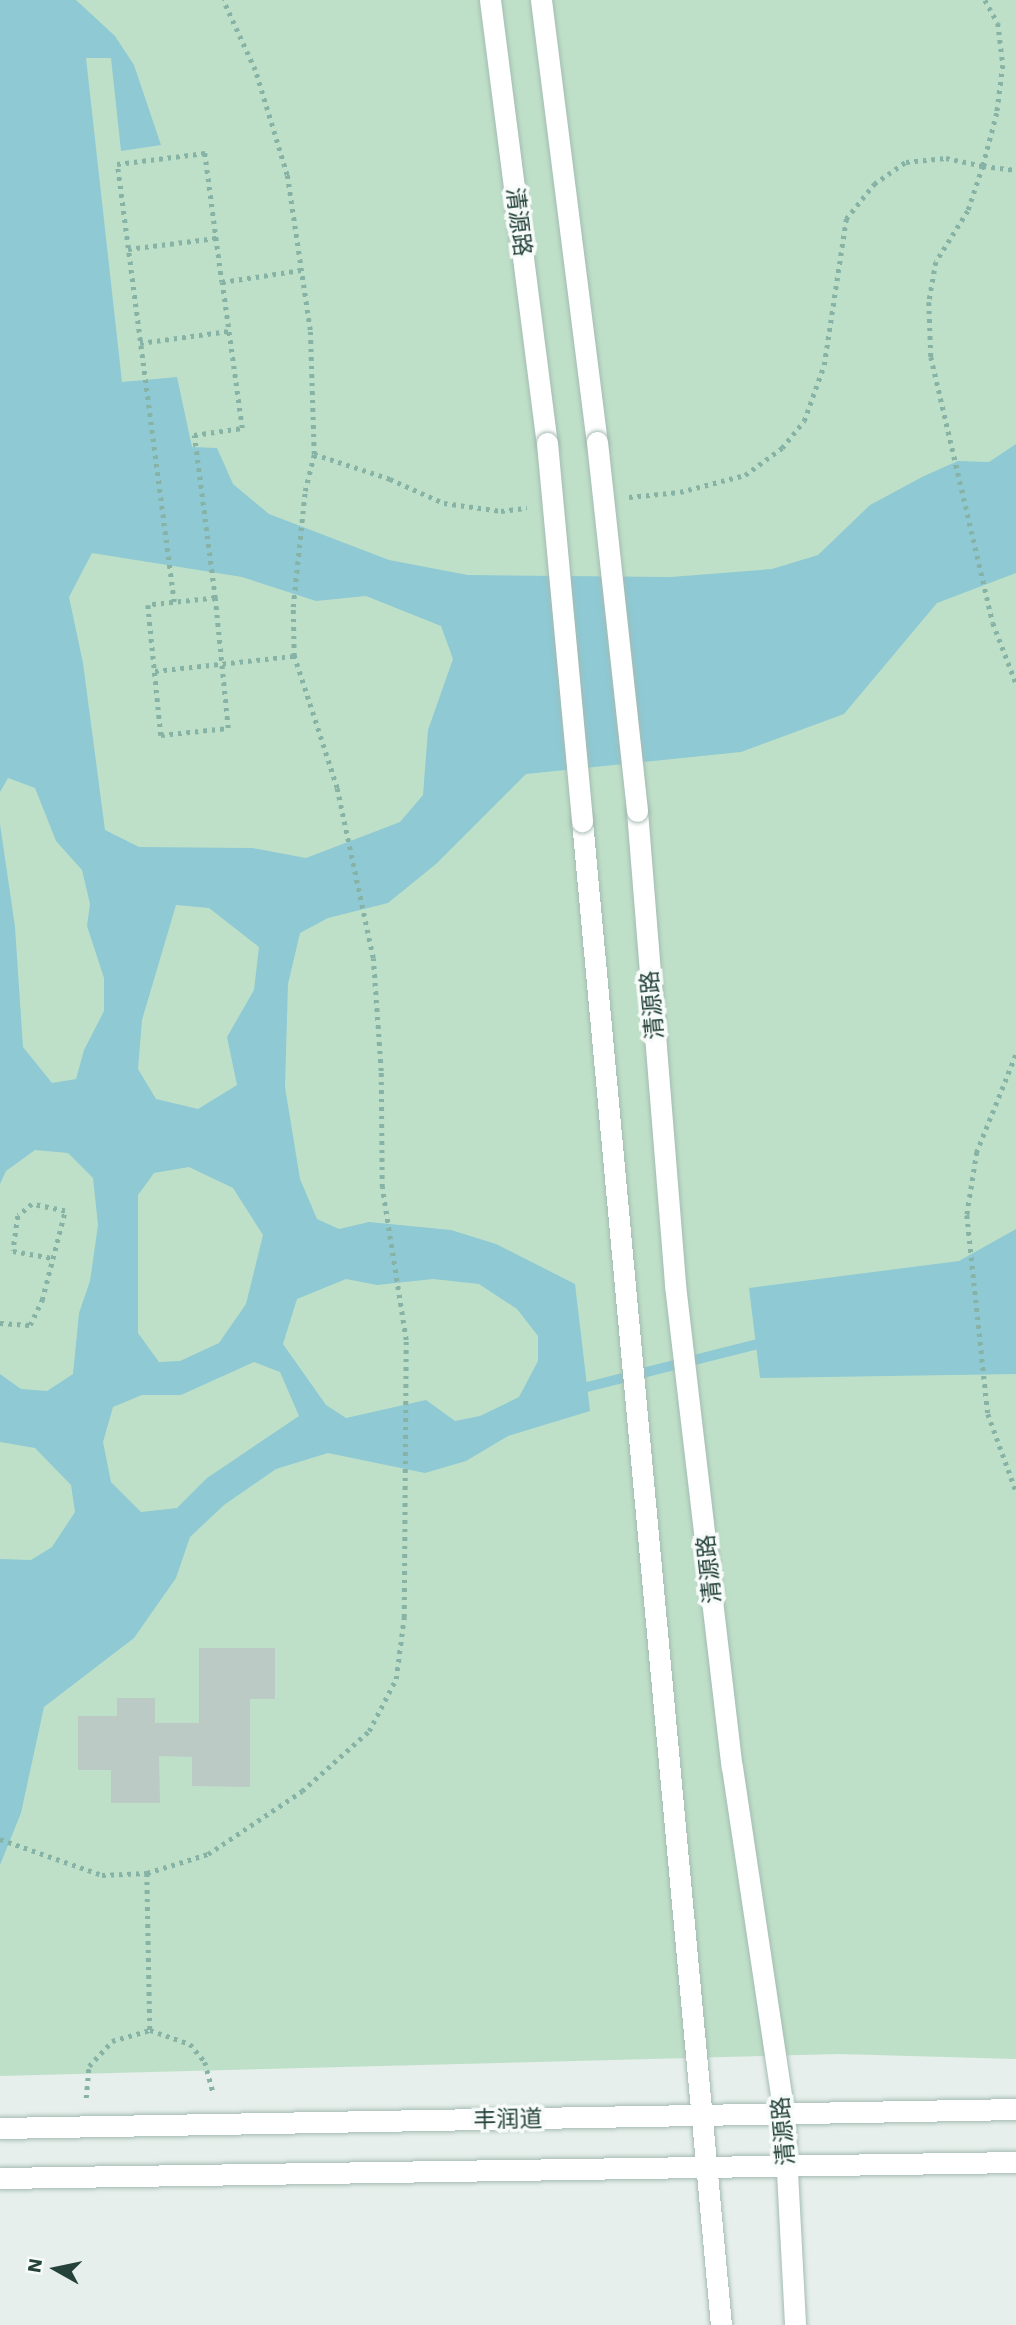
<!DOCTYPE html>
<html>
<head>
<meta charset="utf-8">
<style>
	body { margin:0 }
	#map { position:relative; width:1016px; height:2325px; overflow:hidden; background:#e6efeb; font-family:"Work Sans","Noto Sans SC",sans-serif }
	div>[style] { position:absolute }
	.green>* { inset:0; background:#bfe0c8 }
	.water>* { inset:0; background:#8ec9d4 }
	.stream>* { height:10px; margin:-5px; padding:0 5px; transform-origin:5px; border-radius:5px; background:#8ec9d4 }
	.building>* { inset:0; background:#bbcac4 }
	.path>* { height:4.5px; margin-top:-2.25px; transform-origin:0; background:repeating-linear-gradient(90deg,#86b3a5 0 3.5px,transparent 0 8.5px) }
	.roads { filter:drop-shadow(0 0 2px #a4bbb3) drop-shadow(0 0 2px #a4bbb3) }
	.secondary>* { height:21px; margin:-10.5px; padding:0 10.5px; transform-origin:10.5px; border-radius:10.5px; background:#fff }
	.bridges { filter:drop-shadow(0 0 2px #a4bbb3) drop-shadow(0 0 2px #a4bbb3) }
	.secondary-bridge>* { height:21px; margin:-10.5px; padding:0 10.5px; transform-origin:10.5px; border-radius:10.5px; background:#fff }
	span { translate:-50% -50%; white-space:nowrap; text-align:center; line-height:1.15; -webkit-text-stroke:7px #f7fbf9; paint-order:stroke }
	.street-label { font-size:23px; color:#24423a }
	.north { position:absolute; left:21px; top:2234px; width:70px; height:70px; -webkit-text-stroke:5px #f7fbf9; paint-order:stroke; rotate:279deg; font-size:19px; font-weight:700; line-height:28px; text-align:center; color:#24423a }
	.north::after { content:''; display:block; margin:auto; width:24px; height:32px; background:#24423a; clip-path:polygon(50% 0,100% 100%,50% 72%,0 100%) }
</style>
</head>
<body>
<div id="map">
	<div class="green">
		<div style="clip-path:polygon(0 0,1016px 0,1016px 2059px,839px 2054px,0 2076px)"></div>
	</div>
	<div class="water">
		<div style="clip-path:polygon(evenodd,0 0,76px 0,115px 36px,134px 65px,161px 145px,121px 151px,111px 58px,86px 58px,122px 382px,177px 377px,192px 447px,217px 448px,233px 484px,269px 514px,389px 560px,468px 575px,671px 577px,772px 569px,818px 555px,870px 505px,924px 476px,958px 461px,989px 462px,1016px 444px,1016px 573px,937px 603px,844px 714px,741px 752px,526px 774px,436px 864px,388px 903px,328px 918px,300px 933px,288px 984px,285px 1087px,300px 1179px,317px 1219px,339px 1229px,369px 1222px,451px 1230px,496px 1244px,575px 1284px,590px 1411px,508px 1436px,466px 1461px,425px 1473px,328px 1453px,276px 1469px,224px 1505px,190px 1537px,176px 1578px,134px 1638px,44px 1707px,21px 1813px,0 1865px,0 1559px,31px 1560px,52px 1547px,75px 1512px,71px 1485px,35px 1448px,0 1442px,0 1374px,21px 1389px,47px 1391px,73px 1374px,79px 1313px,90px 1281px,98px 1225px,93px 1178px,68px 1153px,35px 1150px,6px 1171px,0 1184px,0 824px,15px 927px,23px 1047px,52px 1083px,76px 1079px,84px 1050px,104px 1011px,104px 978px,87px 926px,90px 904px,82px 870px,56px 841px,35px 788px,8px 778px,0 792px,0 0,92px 553px,242px 577px,316px 601px,366px 596px,441px 626px,453px 659px,428px 730px,423px 795px,400px 822px,306px 858px,252px 848px,139px 847px,105px 830px,83px 663px,69px 597px,92px 553px,0 0,176px 905px,209px 908px,259px 947px,254px 990px,227px 1037px,237px 1085px,198px 1109px,156px 1099px,138px 1069px,142px 1020px,176px 905px,0 0,189px 1167px,233px 1188px,263px 1235px,246px 1304px,219px 1343px,180px 1361px,159px 1362px,138px 1333px,138px 1195px,154px 1173px,189px 1167px,0 0,346px 1279px,377px 1285px,433px 1279px,479px 1284px,517px 1309px,538px 1336px,538px 1361px,519px 1397px,480px 1416px,455px 1421px,426px 1400px,346px 1418px,326px 1405px,283px 1344px,297px 1299px,346px 1279px,0 0,254px 1362px,280px 1372px,299px 1416px,207px 1478px,177px 1508px,141px 1512px,111px 1482px,103px 1442px,113px 1407px,142px 1395px,181px 1395px,254px 1362px)"></div>
		<div style="clip-path:polygon(1016px 1229px,1016px 1374px,760px 1378px,749px 1288px,959px 1261px)"></div>
	</div>
	<div class="stream">
		<div style="left:575px;top:1390px;width:201px;rotate:-14.1deg"></div>
	</div>
	<div class="building">
		<div style="clip-path:polygon(199px 1648px,275px 1648px,275px 1699px,250px 1699px,250px 1787px,192px 1786px,192px 1757px,159px 1756px,160px 1803px,111px 1803px,111px 1770px,78px 1770px,78px 1716px,117px 1716px,117px 1698px,155px 1698px,155px 1723px,199px 1723px)"></div>
	</div>
	<div class="path">
		<div style="left:985px;top:0;width:26px;rotate:61deg"></div>
		<div style="left:998px;top:23px;width:42px;rotate:83.2deg"></div>
		<div style="left:1003px;top:65px;width:48px;rotate:97.1deg"></div>
		<div style="left:997px;top:113px;width:55px;rotate:104.8deg"></div>
		<div style="left:983px;top:166px;width:33px;rotate:7deg"></div>
		<div style="left:128px;top:249px;width:89px;rotate:-7.1deg"></div>
		<div style="left:140px;top:343px;width:90px;rotate:-7.7deg"></div>
		<div style="left:314px;top:454px;width:80px;rotate:18.2deg"></div>
		<div style="left:390px;top:479px;width:59px;rotate:24deg"></div>
		<div style="left:444px;top:503px;width:58px;rotate:8deg"></div>
		<div style="left:501px;top:511px;width:26px;rotate:-7deg"></div>
		<div style="left:629px;top:497px;width:51px;rotate:-5.6deg"></div>
		<div style="left:680px;top:492px;width:67px;rotate:-14.7deg"></div>
		<div style="left:745px;top:475px;width:46px;rotate:-36.1deg"></div>
		<div style="left:782px;top:448px;width:35px;rotate:-51deg"></div>
		<div style="left:804px;top:421px;width:59px;rotate:-70.3deg"></div>
		<div style="left:824px;top:365px;width:148px;rotate:-81.4deg"></div>
		<div style="left:846px;top:219px;width:45px;rotate:-51.3deg"></div>
		<div style="left:874px;top:184px;width:39px;rotate:-35deg"></div>
		<div style="left:906px;top:162px;width:40px;rotate:-5.7deg"></div>
		<div style="left:946px;top:158px;width:38px;rotate:12deg"></div>
		<div style="left:983px;top:166px;width:47px;rotate:108.4deg"></div>
		<div style="left:968px;top:211px;width:60px;rotate:122.1deg"></div>
		<div style="left:936px;top:262px;width:41px;rotate:99.9deg"></div>
		<div style="left:929px;top:302px;width:55px;rotate:87.9deg"></div>
		<div style="left:931px;top:357px;width:273px;rotate:76.9deg"></div>
		<div style="left:993px;top:623px;width:64px;rotate:69deg"></div>
		<div style="left:215px;top:598px;width:67px;rotate:174deg"></div>
		<div style="left:148px;top:605px;width:131px;rotate:84.3deg"></div>
		<div style="left:161px;top:735px;width:67px;rotate:-6deg"></div>
		<div style="left:228px;top:728px;width:131px;rotate:-95.7deg"></div>
		<div style="left:215px;top:598px;width:164px;rotate:-97.3deg"></div>
		<div style="left:194px;top:435px;width:49px;rotate:-8.3deg"></div>
		<div style="left:242px;top:428px;width:147px;rotate:-97.8deg"></div>
		<div style="left:222px;top:282px;width:80px;rotate:-8.6deg"></div>
		<div style="left:174px;top:602px;width:442px;rotate:-97.4deg"></div>
		<div style="left:117px;top:164px;width:89px;rotate:-7.1deg"></div>
		<div style="left:205px;top:153px;width:130px;rotate:82.5deg"></div>
		<div style="left:155px;top:671px;width:140px;rotate:-6.2deg"></div>
		<div style="left:1016px;top:1055px;width:105px;rotate:111.9deg"></div>
		<div style="left:977px;top:1152px;width:64px;rotate:99deg"></div>
		<div style="left:967px;top:1215px;width:200px;rotate:84deg"></div>
		<div style="left:988px;top:1414px;width:82px;rotate:70deg"></div>
		<div style="left:0;top:1323px;width:30px;rotate:4deg"></div>
		<div style="left:30px;top:1325px;width:28px;rotate:-64deg"></div>
		<div style="left:42px;top:1300px;width:92px;rotate:-75.5deg"></div>
		<div style="left:65px;top:1211px;width:34px;rotate:-168deg"></div>
		<div style="left:32px;top:1204px;width:18px;rotate:139deg"></div>
		<div style="left:18px;top:1216px;width:35px;rotate:98deg"></div>
		<div style="left:13px;top:1251px;width:40px;rotate:10deg"></div>
		<div style="left:0;top:1839px;width:108px;rotate:19.4deg"></div>
		<div style="left:102px;top:1875px;width:45px;rotate:-2.5deg"></div>
		<div style="left:147px;top:1873px;width:64px;rotate:-17.3deg"></div>
		<div style="left:208px;top:1854px;width:113px;rotate:-33.8deg"></div>
		<div style="left:302px;top:1791px;width:90px;rotate:-41.8deg"></div>
		<div style="left:369px;top:1731px;width:59px;rotate:-62.6deg"></div>
		<div style="left:396px;top:1679px;width:63px;rotate:-82.6deg"></div>
		<div style="left:404px;top:1617px;width:277px;rotate:-89.6deg"></div>
		<div style="left:406px;top:1340px;width:155px;rotate:-98.9deg"></div>
		<div style="left:382px;top:1187px;width:116px;rotate:-90.5deg"></div>
		<div style="left:381px;top:1071px;width:113px;rotate:-94deg"></div>
		<div style="left:373px;top:958px;width:174px;rotate:-102deg"></div>
		<div style="left:337px;top:788px;width:139px;rotate:-108deg"></div>
		<div style="left:294px;top:656px;width:49px;rotate:-91.2deg"></div>
		<div style="left:293px;top:607px;width:117px;rotate:-84.1deg"></div>
		<div style="left:305px;top:491px;width:38px;rotate:-76deg"></div>
		<div style="left:314px;top:454px;width:124px;rotate:-91.8deg"></div>
		<div style="left:310px;top:330px;width:157px;rotate:-98.4deg"></div>
		<div style="left:287px;top:175px;width:110px;rotate:-106.9deg"></div>
		<div style="left:255px;top:70px;width:77px;rotate:-114.6deg"></div>
		<div style="left:147px;top:1873px;width:157px;rotate:88.9deg"></div>
		<div style="left:86px;top:2098px;width:32px;rotate:-85deg"></div>
		<div style="left:89px;top:2066px;width:34px;rotate:-47deg"></div>
		<div style="left:112px;top:2041px;width:40px;rotate:-16deg"></div>
		<div style="left:150px;top:2030px;width:42px;rotate:19.3deg"></div>
		<div style="left:190px;top:2044px;width:23px;rotate:50deg"></div>
		<div style="left:205px;top:2062px;width:30px;rotate:75deg"></div>
	</div>
	<div class="roads">
		<div class="secondary">
			<div style="left:490px;top:0;width:447px;rotate:82.7deg"></div>
			<div style="left:541px;top:0;width:446px;rotate:82.8deg"></div>
			<div style="left:637px;top:811px;width:476px;rotate:85.4deg"></div>
			<div style="left:675px;top:1285px;width:485px;rotate:83.3deg"></div>
			<div style="left:732px;top:1767px;width:351px;rotate:81.5deg"></div>
			<div style="left:784px;top:2114px;width:211px;rotate:87deg"></div>
			<div style="left:582px;top:821px;width:1510px;rotate:84.72deg"></div>
			<div style="left:0;top:2128px;width:1016px;rotate:-1.07deg"></div>
			<div style="left:0;top:2178px;width:1016px;rotate:-0.9deg"></div>
		</div>
	</div>
	<div class="bridges">
		<div class="secondary-bridge">
			<div style="left:597px;top:442px;width:371px;rotate:83.8deg"></div>
			<div style="left:547px;top:443px;width:380px;rotate:84.7deg"></div>
		</div>
	</div>
	<div class="street-label">
		<span style="left:518px;top:222px;rotate:83deg">清源路</span>
		<span style="left:653px;top:1005px;rotate:-95deg">清源路</span>
		<span style="left:710px;top:1569px;rotate:-96deg">清源路</span>
		<span style="left:508px;top:2120px;rotate:-1deg">丰润道</span>
		<span style="left:784px;top:2131px;rotate:-95deg">清源路</span>
	</div>
	<div class="north">N</div>
</div>
</body>
</html>
